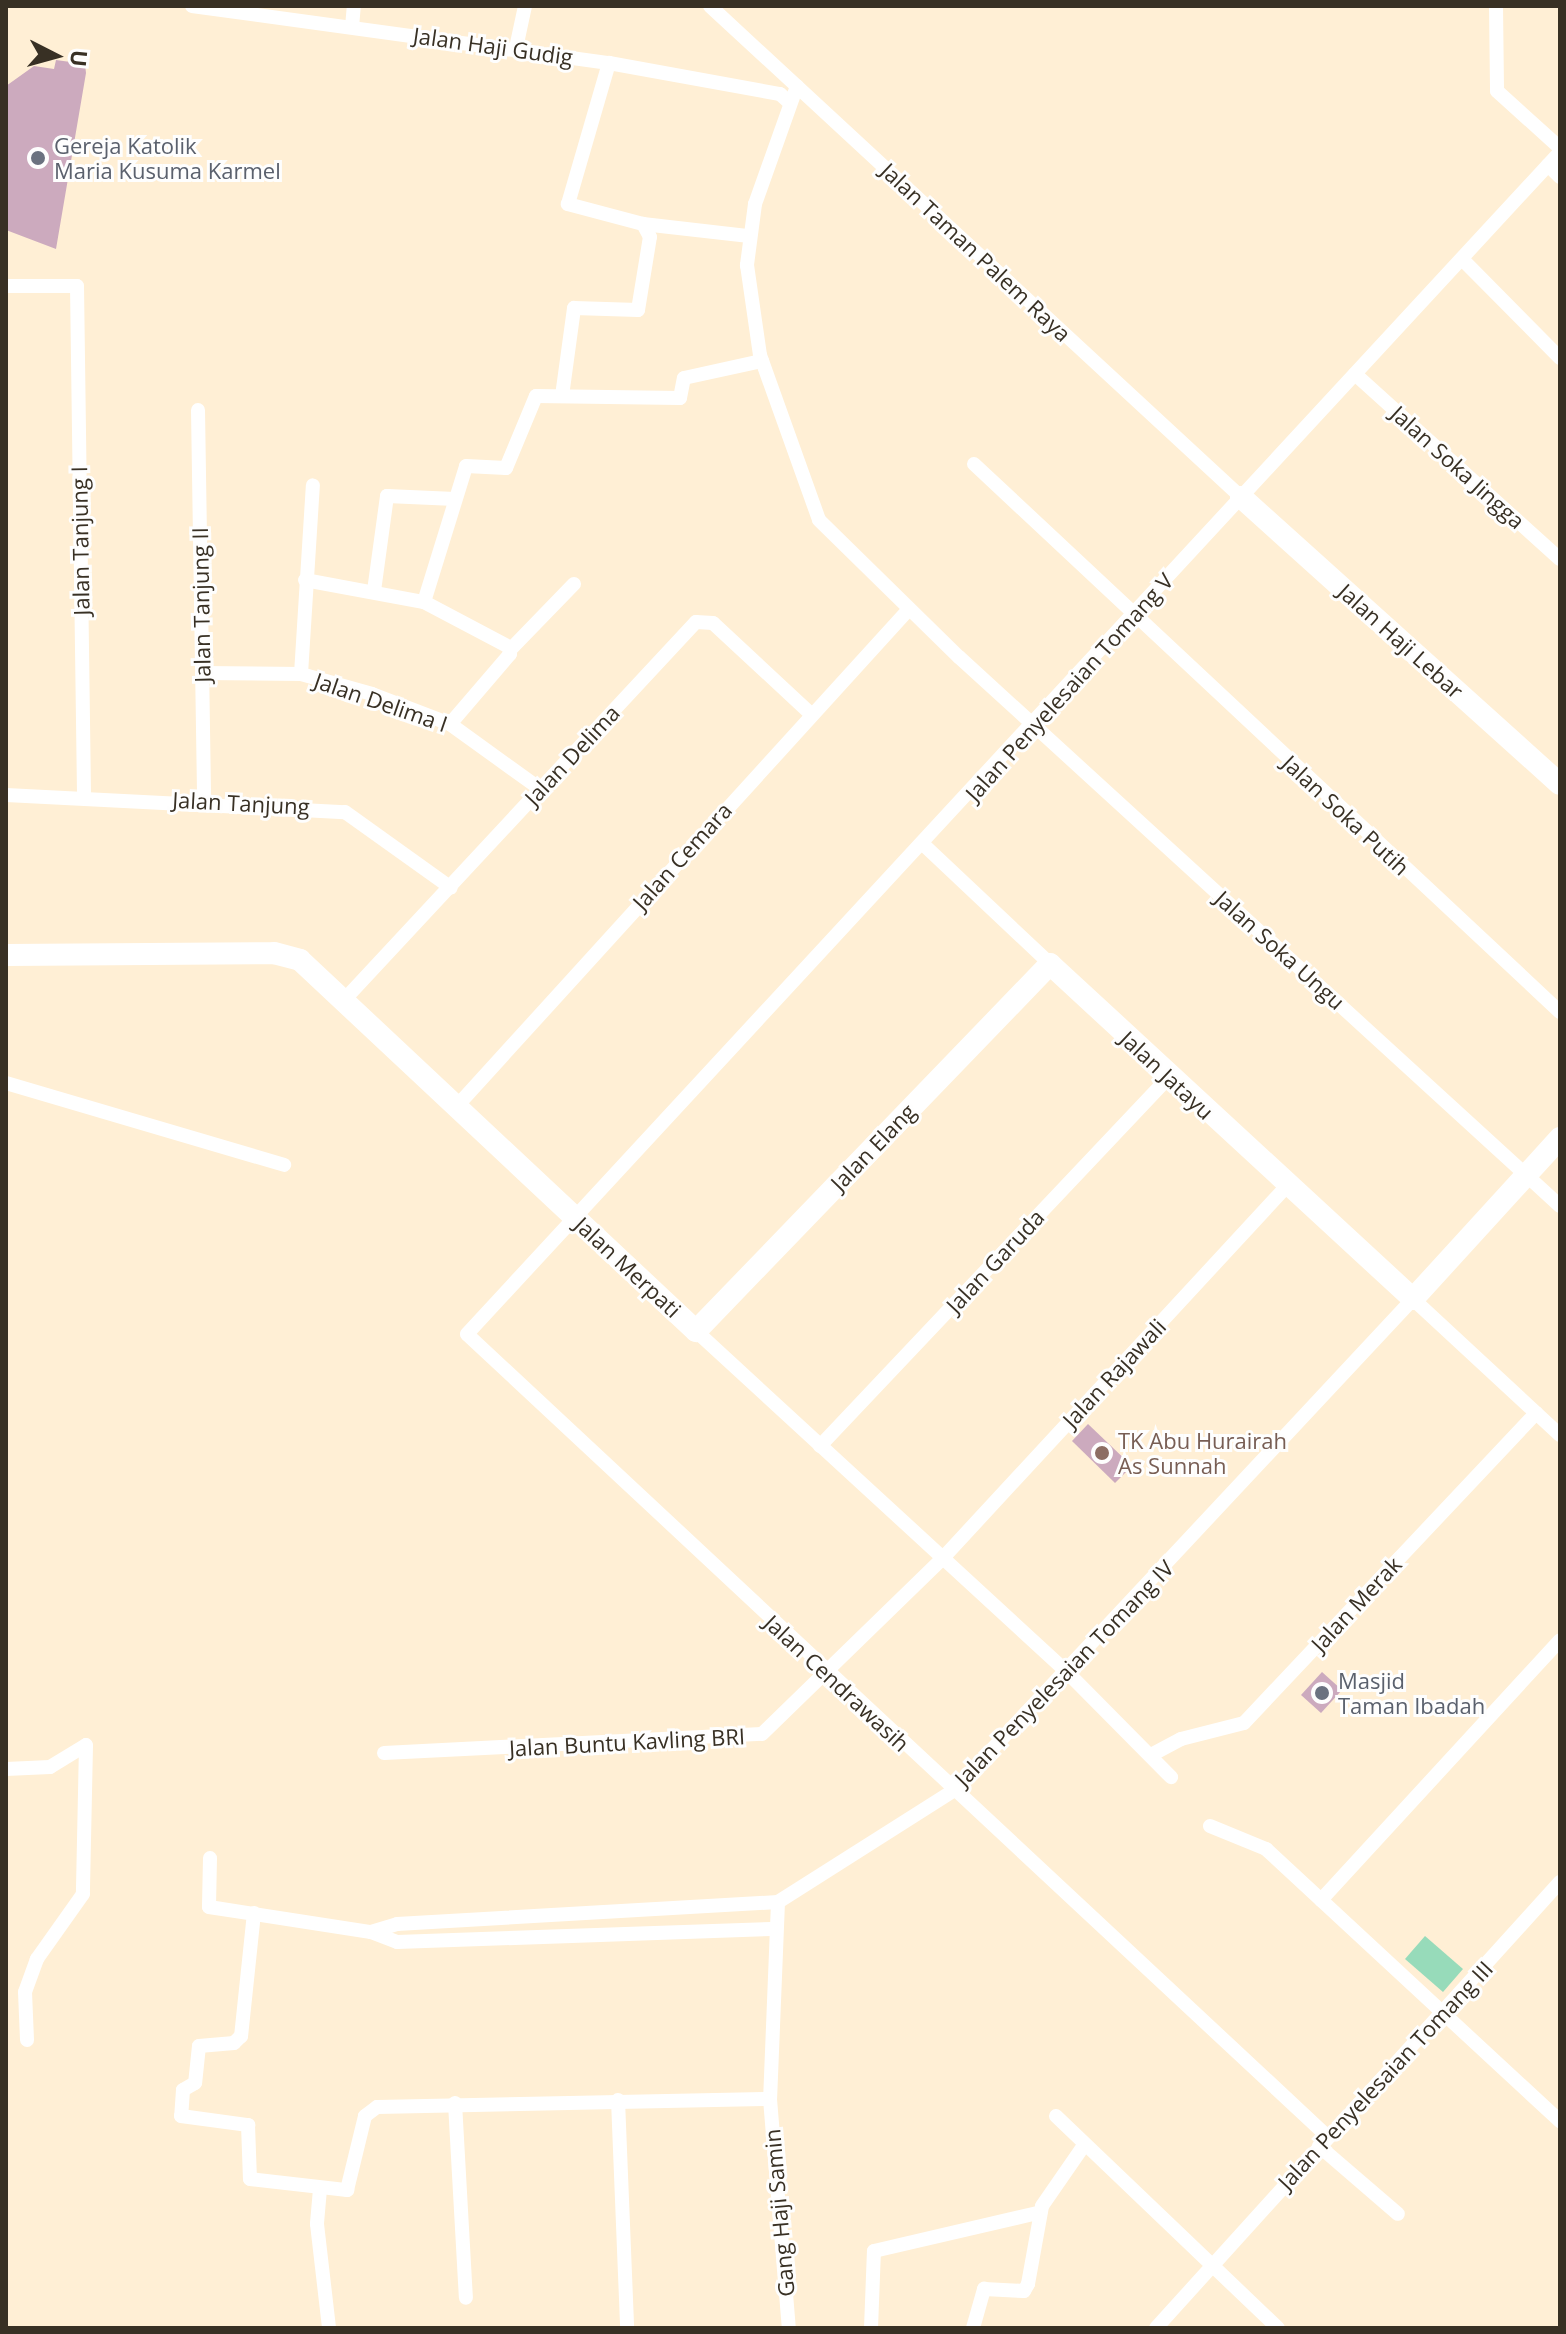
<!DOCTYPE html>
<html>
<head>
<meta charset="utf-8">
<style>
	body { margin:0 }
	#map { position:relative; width:1566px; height:2334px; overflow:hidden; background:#ffefd5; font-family:"Open Sans",sans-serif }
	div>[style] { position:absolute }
	.green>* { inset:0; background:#97dbba }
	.building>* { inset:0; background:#ccaabe }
	.street>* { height:14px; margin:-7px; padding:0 7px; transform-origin:7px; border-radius:7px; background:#fff }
	.secondary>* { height:22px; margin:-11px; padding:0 11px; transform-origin:11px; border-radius:11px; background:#fff }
	.dots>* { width:22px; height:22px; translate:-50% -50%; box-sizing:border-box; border:4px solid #fefefe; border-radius:50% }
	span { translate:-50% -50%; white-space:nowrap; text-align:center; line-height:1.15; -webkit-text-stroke:6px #fefefe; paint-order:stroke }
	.street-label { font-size:22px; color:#383024 }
	.worship-label { font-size:22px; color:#5b616d }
	.left { translate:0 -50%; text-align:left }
	.education-label { font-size:22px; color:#785e54 }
	.frame { position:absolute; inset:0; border:8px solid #383024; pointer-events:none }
	.north { position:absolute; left:16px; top:16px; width:80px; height:80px; -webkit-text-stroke:6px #fefefe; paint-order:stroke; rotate:96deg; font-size:22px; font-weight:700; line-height:32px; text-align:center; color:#383024 }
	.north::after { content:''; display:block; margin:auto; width:28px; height:36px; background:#383024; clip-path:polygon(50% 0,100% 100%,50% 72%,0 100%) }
</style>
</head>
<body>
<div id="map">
	<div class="green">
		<div style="clip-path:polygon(1425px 1936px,1463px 1969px,1443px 1992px,1405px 1959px)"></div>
	</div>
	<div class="building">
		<div style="clip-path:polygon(56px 60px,85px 64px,86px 73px,56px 249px,6px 230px,6px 86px,34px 66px,54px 69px)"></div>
		<div style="clip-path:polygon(1088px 1424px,1132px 1466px,1115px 1483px,1072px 1441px)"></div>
		<div style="clip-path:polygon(1322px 1672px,1342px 1690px,1321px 1713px,1301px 1695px)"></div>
	</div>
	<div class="street">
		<div style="left:192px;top:6px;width:421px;rotate:7.8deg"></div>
		<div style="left:609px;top:63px;width:174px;rotate:10.3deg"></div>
		<div style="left:780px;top:94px;width:12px;rotate:42deg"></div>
		<div style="left:710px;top:6px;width:723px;rotate:42.76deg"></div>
		<div style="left:1496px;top:6px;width:85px;rotate:89.3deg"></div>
		<div style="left:1497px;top:91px;width:85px;rotate:42.1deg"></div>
		<div style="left:352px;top:27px;width:21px;rotate:-85deg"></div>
		<div style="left:516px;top:48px;width:43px;rotate:-77.9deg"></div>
		<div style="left:797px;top:86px;width:125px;rotate:109.6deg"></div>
		<div style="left:755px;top:204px;width:62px;rotate:97.5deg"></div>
		<div style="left:747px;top:265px;width:91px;rotate:81.8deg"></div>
		<div style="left:760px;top:355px;width:175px;rotate:70.3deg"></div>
		<div style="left:819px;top:520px;width:196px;rotate:44.4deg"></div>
		<div style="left:959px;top:657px;width:814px;rotate:42.41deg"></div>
		<div style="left:1548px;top:165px;width:17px;rotate:45deg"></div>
		<div style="left:643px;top:224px;width:107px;rotate:6.5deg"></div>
		<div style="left:1463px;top:260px;width:138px;rotate:45.3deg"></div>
		<div style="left:6px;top:286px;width:71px"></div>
		<div style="left:77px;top:286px;width:510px;rotate:89.21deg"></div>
		<div style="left:1355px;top:374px;width:276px;rotate:42.1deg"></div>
		<div style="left:562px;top:396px;width:89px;rotate:-82.2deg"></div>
		<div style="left:574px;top:308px;width:64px;rotate:1.8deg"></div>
		<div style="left:638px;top:310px;width:74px;rotate:-80.7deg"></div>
		<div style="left:650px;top:237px;width:15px;rotate:-118deg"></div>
		<div style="left:643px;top:224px;width:78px;rotate:-165.1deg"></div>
		<div style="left:568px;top:204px;width:147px;rotate:-73.8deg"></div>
		<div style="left:198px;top:410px;width:390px;rotate:89.1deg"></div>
		<div style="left:974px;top:464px;width:802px;rotate:43.08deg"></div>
		<div style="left:305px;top:580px;width:121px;rotate:10.5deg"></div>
		<div style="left:424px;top:602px;width:96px;rotate:27.9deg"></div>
		<div style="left:509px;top:647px;width:7px;rotate:82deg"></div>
		<div style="left:510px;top:654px;width:92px;rotate:130.6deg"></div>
		<div style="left:374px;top:591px;width:96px;rotate:-82.2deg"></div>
		<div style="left:387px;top:496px;width:68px;rotate:2.5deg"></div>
		<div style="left:424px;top:602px;width:142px;rotate:-72.8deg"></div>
		<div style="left:466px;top:466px;width:40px;rotate:2.9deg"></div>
		<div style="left:506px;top:468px;width:78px;rotate:-67.4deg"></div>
		<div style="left:536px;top:396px;width:144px;rotate:0.8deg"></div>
		<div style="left:680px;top:398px;width:20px;rotate:-79deg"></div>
		<div style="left:684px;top:378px;width:80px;rotate:-12.3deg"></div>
		<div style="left:510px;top:650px;width:92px;rotate:-45.9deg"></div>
		<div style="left:202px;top:673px;width:99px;rotate:0.6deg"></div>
		<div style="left:301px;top:674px;width:74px;rotate:15.7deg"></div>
		<div style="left:372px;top:694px;width:84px;rotate:21deg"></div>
		<div style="left:450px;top:724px;width:111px;rotate:35.8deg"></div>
		<div style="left:301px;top:674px;width:189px;rotate:-86.4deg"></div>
		<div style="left:6px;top:795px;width:339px;rotate:2.9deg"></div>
		<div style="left:345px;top:812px;width:130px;rotate:35.6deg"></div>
		<div style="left:925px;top:846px;width:172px;rotate:43.3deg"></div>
		<div style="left:345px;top:999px;width:515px;rotate:-47.05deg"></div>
		<div style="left:696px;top:622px;width:17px;rotate:3deg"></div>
		<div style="left:713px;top:623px;width:132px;rotate:42.9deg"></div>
		<div style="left:6px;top:1083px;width:290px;rotate:16.4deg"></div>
		<div style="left:457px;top:1106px;width:672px;rotate:-47.71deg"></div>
		<div style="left:696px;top:1331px;width:504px;rotate:42.59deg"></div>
		<div style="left:1067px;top:1672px;width:148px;rotate:45.3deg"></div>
		<div style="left:820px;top:1446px;width:508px;rotate:-46.6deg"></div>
		<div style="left:384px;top:1753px;width:378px;rotate:-2.9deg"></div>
		<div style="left:762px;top:1734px;width:251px;rotate:-44.2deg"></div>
		<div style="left:942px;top:1559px;width:507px;rotate:-47.24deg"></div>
		<div style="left:1151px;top:1755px;width:34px;rotate:-28deg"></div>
		<div style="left:1181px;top:1739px;width:65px;rotate:-14.3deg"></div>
		<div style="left:1244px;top:1723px;width:426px;rotate:-46.7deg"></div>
		<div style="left:6px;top:1769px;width:44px;rotate:-2.6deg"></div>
		<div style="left:50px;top:1767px;width:42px;rotate:-31.4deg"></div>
		<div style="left:86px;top:1745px;width:149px;rotate:91.2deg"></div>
		<div style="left:83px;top:1894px;width:80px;rotate:125.3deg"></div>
		<div style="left:37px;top:1959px;width:35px;rotate:110deg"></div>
		<div style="left:25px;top:1992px;width:48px;rotate:87.6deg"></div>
		<div style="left:1210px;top:1826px;width:61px;rotate:22.3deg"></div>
		<div style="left:1266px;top:1849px;width:401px;rotate:42.8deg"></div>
		<div style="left:210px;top:1858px;width:49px;rotate:91.2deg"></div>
		<div style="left:209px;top:1907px;width:164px;rotate:8.8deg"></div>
		<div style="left:371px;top:1932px;width:28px;rotate:21deg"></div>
		<div style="left:397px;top:1942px;width:375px;rotate:-2deg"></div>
		<div style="left:1321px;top:1900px;width:353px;rotate:-47.4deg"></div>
		<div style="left:778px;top:1902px;width:197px;rotate:92.3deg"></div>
		<div style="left:770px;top:2099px;width:230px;rotate:85.3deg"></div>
		<div style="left:254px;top:1913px;width:124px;rotate:96deg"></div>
		<div style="left:241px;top:2036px;width:10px;rotate:135deg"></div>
		<div style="left:234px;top:2043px;width:35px;rotate:175deg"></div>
		<div style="left:199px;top:2046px;width:37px;rotate:96deg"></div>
		<div style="left:195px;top:2083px;width:14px;rotate:150deg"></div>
		<div style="left:183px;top:2090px;width:26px;rotate:94deg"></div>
		<div style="left:181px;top:2116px;width:68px;rotate:7.7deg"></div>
		<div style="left:248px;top:2125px;width:54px;rotate:87.9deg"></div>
		<div style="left:250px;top:2179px;width:98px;rotate:6.5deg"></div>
		<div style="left:347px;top:2190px;width:76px;rotate:-76.3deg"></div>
		<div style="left:365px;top:2116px;width:15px;rotate:-37deg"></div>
		<div style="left:377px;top:2107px;width:393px;rotate:-1.2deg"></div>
		<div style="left:371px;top:1932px;width:27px;rotate:-17deg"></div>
		<div style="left:397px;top:1924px;width:382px;rotate:-3.3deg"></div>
		<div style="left:778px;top:1902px;width:207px;rotate:-32.4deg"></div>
		<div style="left:953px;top:1791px;width:674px;rotate:-46.93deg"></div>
		<div style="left:1413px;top:1299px;width:200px;rotate:42.8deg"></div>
		<div style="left:618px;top:2100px;width:228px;rotate:87.7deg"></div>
		<div style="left:455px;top:2103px;width:195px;rotate:86.8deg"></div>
		<div style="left:1056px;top:2116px;width:307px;rotate:43.7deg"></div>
		<div style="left:1328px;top:2137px;width:1177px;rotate:-137deg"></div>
		<div style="left:467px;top:1334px;width:1610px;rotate:-47.24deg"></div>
		<div style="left:1319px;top:2146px;width:104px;rotate:40.7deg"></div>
		<div style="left:320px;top:2189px;width:35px;rotate:95deg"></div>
		<div style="left:317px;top:2224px;width:105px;rotate:83.4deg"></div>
		<div style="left:871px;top:2328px;width:77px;rotate:-87.8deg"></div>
		<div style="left:874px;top:2251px;width:171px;rotate:-13.1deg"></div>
		<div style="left:973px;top:2328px;width:41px;rotate:-74.2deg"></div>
		<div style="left:984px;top:2289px;width:40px;rotate:2.9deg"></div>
		<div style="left:1024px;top:2291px;width:8px;rotate:-60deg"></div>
		<div style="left:1028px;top:2284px;width:79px;rotate:-79.8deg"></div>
		<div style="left:1042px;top:2206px;width:75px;rotate:-55.3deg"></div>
		<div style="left:1156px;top:2328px;width:602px;rotate:-47.83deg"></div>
	</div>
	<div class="secondary">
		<div style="left:1241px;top:497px;width:429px;rotate:42deg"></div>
		<div style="left:6px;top:955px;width:268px;rotate:-0.4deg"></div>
		<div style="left:274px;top:953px;width:27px;rotate:15deg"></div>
		<div style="left:300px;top:960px;width:543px;rotate:43.13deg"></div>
		<div style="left:696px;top:1331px;width:510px;rotate:-46.03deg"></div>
		<div style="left:1050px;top:964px;width:494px;rotate:42.7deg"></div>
		<div style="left:1413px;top:1299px;width:218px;rotate:-47.6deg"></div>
	</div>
	<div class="dots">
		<div style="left:38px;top:158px;background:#6b7280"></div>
		<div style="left:1102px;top:1453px;background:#8d6e63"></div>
		<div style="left:1322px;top:1693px;background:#6b7280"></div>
	</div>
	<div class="street-label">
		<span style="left:493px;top:46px;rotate:8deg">Jalan Haji Gudig</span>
		<span style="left:976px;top:252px;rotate:43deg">Jalan Taman Palem Raya</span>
		<span style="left:1458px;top:467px;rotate:42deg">Jalan Soka Jingga</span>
		<span style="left:80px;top:541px;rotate:-91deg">Jalan Tanjung I</span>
		<span style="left:201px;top:605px;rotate:-91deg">Jalan Tanjung II</span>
		<span style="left:1401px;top:641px;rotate:42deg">Jalan Haji Lebar</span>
		<span style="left:1069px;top:687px;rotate:-48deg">Jalan Penyelesaian Tomang V</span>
		<span style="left:381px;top:702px;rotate:19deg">Jalan Delima I</span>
		<span style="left:572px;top:755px;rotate:-47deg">Jalan Delima</span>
		<span style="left:241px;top:803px;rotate:3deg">Jalan Tanjung</span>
		<span style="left:1346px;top:815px;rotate:43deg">Jalan Soka Putih</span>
		<span style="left:682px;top:856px;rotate:-48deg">Jalan Cemara</span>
		<span style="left:1280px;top:950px;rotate:42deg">Jalan Soka Ungu</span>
		<span style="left:1167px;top:1075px;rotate:43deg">Jalan Jatayu</span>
		<span style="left:873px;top:1147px;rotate:-46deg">Jalan Elang</span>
		<span style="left:995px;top:1261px;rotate:-47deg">Jalan Garuda</span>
		<span style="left:628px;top:1267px;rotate:43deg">Jalan Merpati</span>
		<span style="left:1114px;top:1373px;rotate:-47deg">Jalan Rajawali</span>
		<span style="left:1356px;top:1604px;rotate:-47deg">Jalan Merak</span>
		<span style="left:1064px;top:1673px;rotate:-46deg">Jalan Penyelesaian Tomang IV</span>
		<span style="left:837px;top:1683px;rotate:43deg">Jalan Cendrawasih</span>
		<span style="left:627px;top:1742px;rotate:-3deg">Jalan Buntu Kavling BRI</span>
		<span style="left:1385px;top:2075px;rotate:-47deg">Jalan Penyelesaian Tomang III</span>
		<span style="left:779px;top:2213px;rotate:-95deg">Gang Haji Samin</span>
	</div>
	<div class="worship-label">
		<span class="left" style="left:54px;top:158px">Gereja Katolik<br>Maria Kusuma Karmel</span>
		<span class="left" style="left:1338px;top:1693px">Masjid<br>Taman Ibadah</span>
	</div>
	<div class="education-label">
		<span class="left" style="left:1118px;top:1453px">TK Abu Hurairah<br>As Sunnah</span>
	</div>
	<div class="frame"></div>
	<div class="north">U</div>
</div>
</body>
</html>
